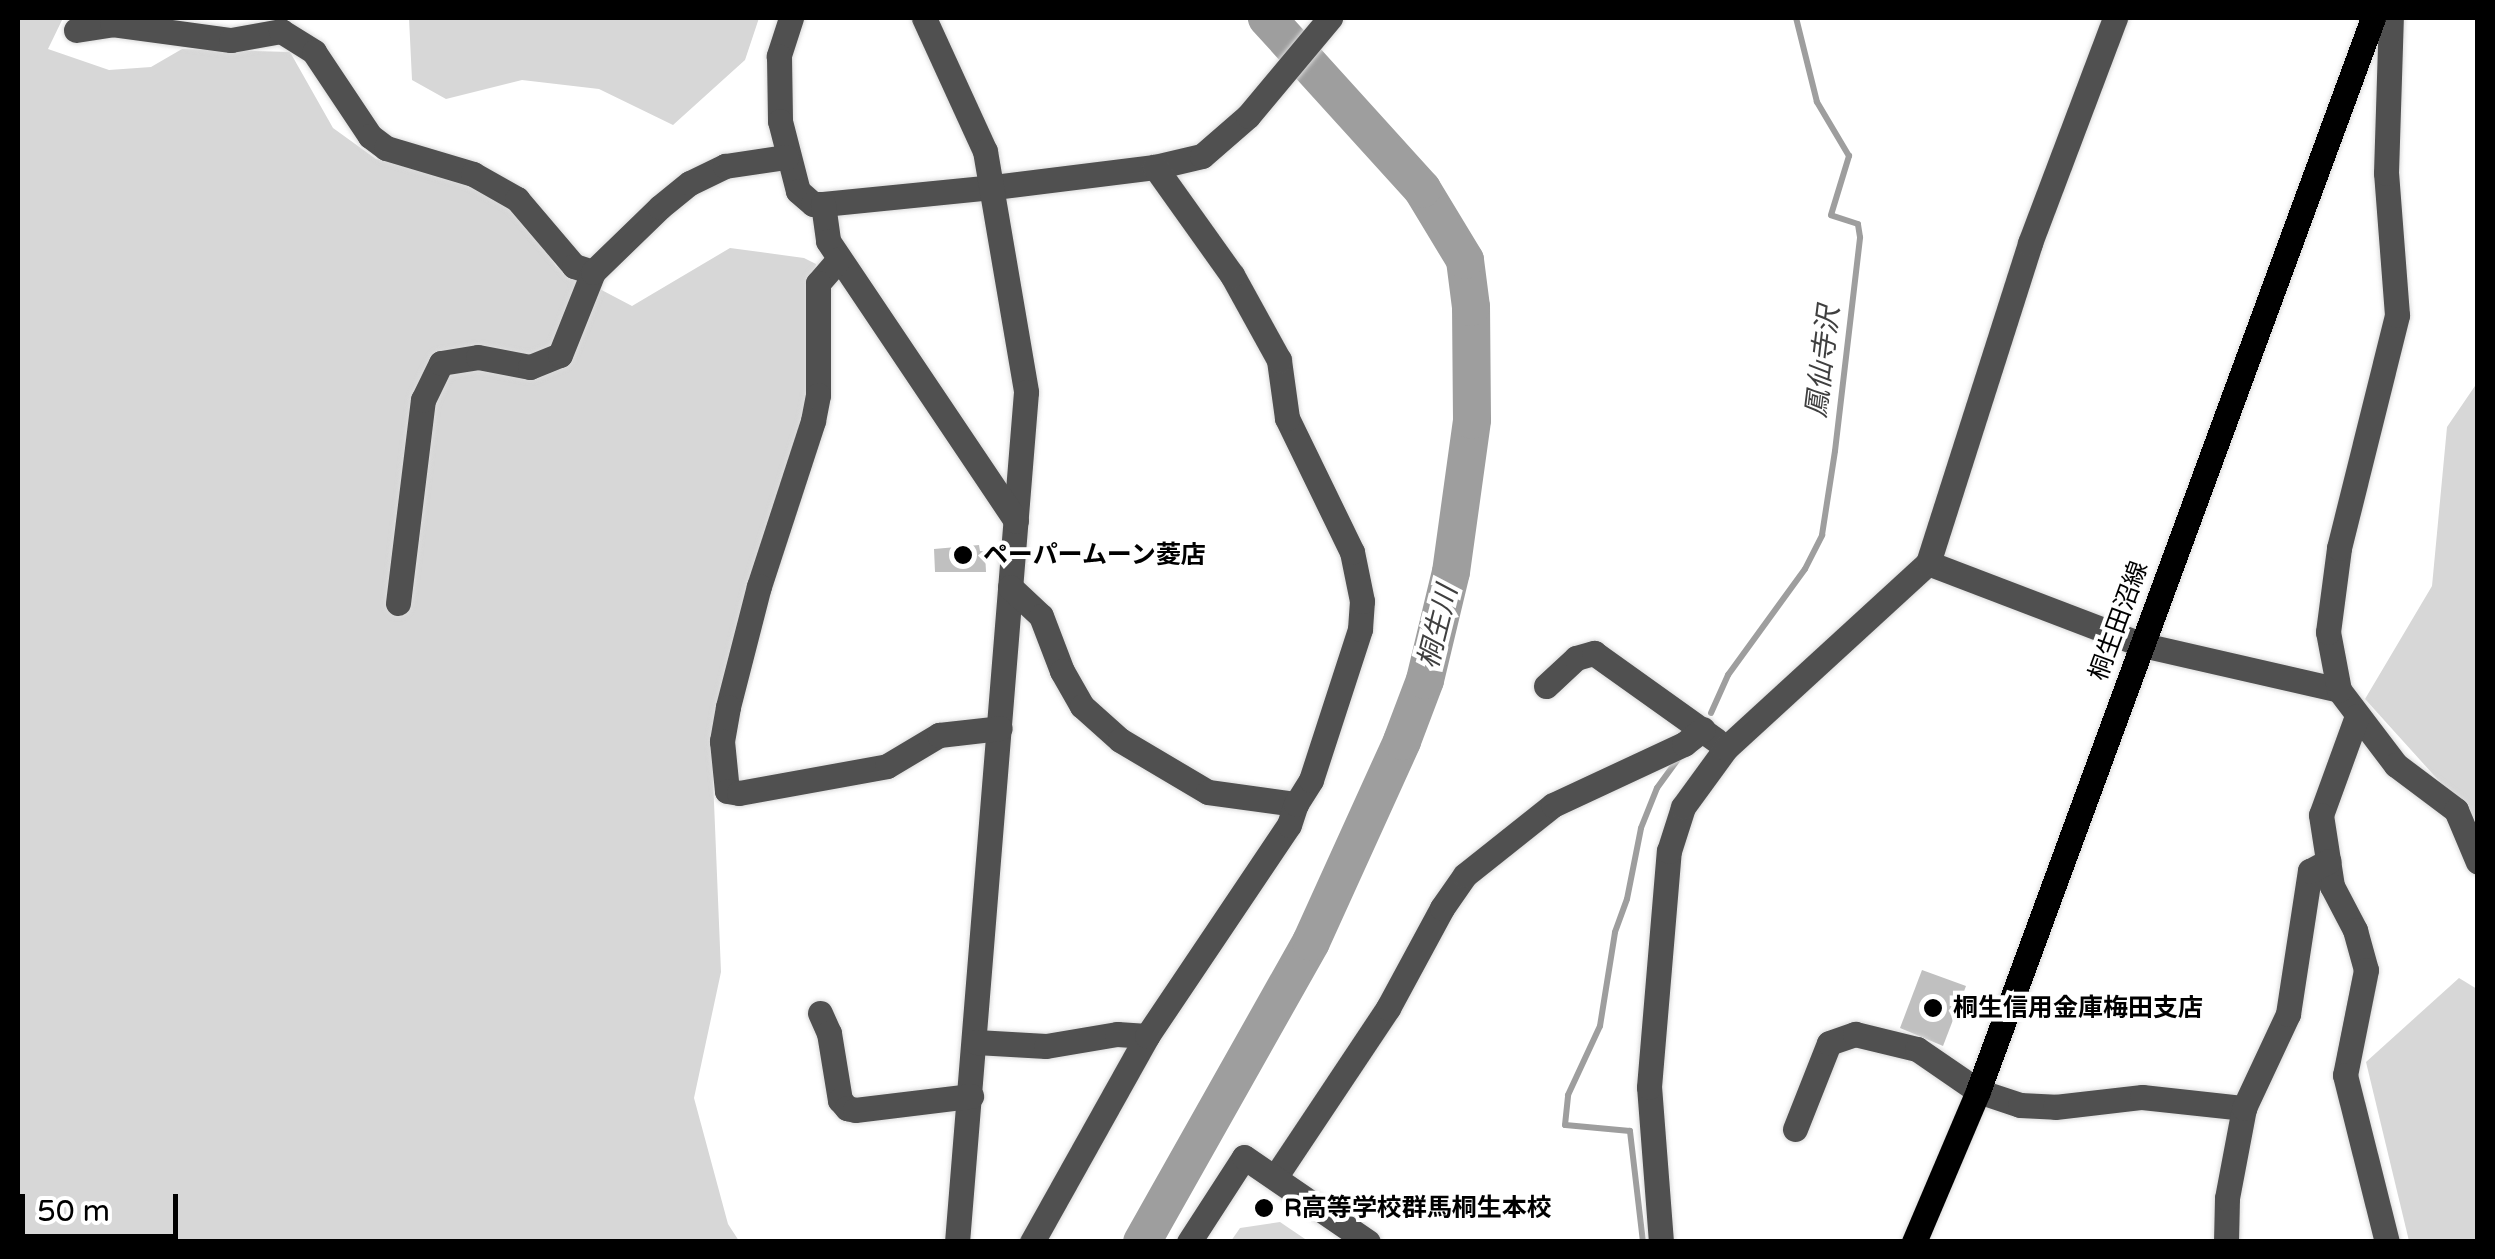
<!DOCTYPE html>
<html>
<head>
<meta charset="utf-8">
<style>
	body { margin:0 }
	#map { position:relative; width:2495px; height:1259px; overflow:hidden; background:#fff; font-family:"Varela Round","Noto Sans JP",sans-serif }
	div>[style] { position:absolute }
	.green>* { inset:0; background:#d7d7d7 }
	.stream>* { height:6px; margin:-3px; padding:0 3px; transform-origin:3px; border-radius:3px; background:#9e9e9e }
	.river>* { height:38px; margin:-19px; padding:0 19px; transform-origin:19px; border-radius:19px; background:#9e9e9e }
	.building>* { inset:0; background:#c0c0c0 }
	.roads { filter:drop-shadow(0 0 2px #dbdbdb) drop-shadow(0 0 2px #dbdbdb) }
	.minor>* { height:25px; margin:-12.5px; padding:0 12.5px; transform-origin:12.5px; border-radius:12.5px; background:#505050 }
	.major>* { height:25px; margin:-12.5px; padding:0 12.5px; transform-origin:12.5px; border-radius:12.5px; background:#000 }
	.dots>* { width:28px; height:28px; translate:-50% -50%; box-sizing:border-box; border:5px solid #fff; border-radius:50% }
	span { translate:-50% -50%; white-space:nowrap; text-align:center; line-height:1.15; -webkit-text-stroke:8px #fff; paint-order:stroke }
	.poi-label { font-size:25px; color:#000; font-weight:700 }
	.left { translate:0 -50%; text-align:left }
	.street-label { font-size:25px; color:#000 }
	.water-label { font-size:28px; color:#3f3f3f; font-style:italic }
	.frame { position:absolute; inset:0; border:20px solid #000; pointer-events:none }
	.scale { position:absolute; left:20px; top:1194px; width:158px; height:45px; box-sizing:border-box; border:5px solid #000; border-top:0; padding-left:12px; font-size:30px; line-height:35px; white-space:nowrap; color:#000; -webkit-text-stroke:8px #fff; paint-order:stroke }
</style>
</head>
<body>
<div id="map">
	<div class="green">
		<div style="clip-path:polygon(18px 18px,63px 18px,48px 49px,109px 70px,151px 67px,182px 49px,290px 52px,333px 128px,376px 159px,503px 183px,556px 266px,632px 306px,730px 248px,804px 258px,816px 264px,809px 307px,811px 397px,713px 778px,721px 972px,694px 1098px,728px 1224px,739px 1241px,18px 1241px)"></div>
		<div style="clip-path:polygon(409px 18px,759px 18px,745px 60px,673px 125px,599px 89px,522px 80px,446px 99px,412px 80px)"></div>
		<div style="clip-path:polygon(2477px 383px,2477px 823px,2365px 699px,2432px 586px,2447px 427px)"></div>
		<div style="clip-path:polygon(2459px 978px,2477px 989px,2477px 1241px,2409px 1241px,2366px 1062px)"></div>
		<div style="clip-path:polygon(1280px 1222px,1308px 1241px,1231px 1241px,1240px 1228px)"></div>
	</div>
	<div class="stream">
		<div style="left:1711px;top:713px;width:42px;rotate:-65.9deg"></div>
		<div style="left:1728px;top:675px;width:131px;rotate:-54deg"></div>
		<div style="left:1805px;top:569px;width:38px;rotate:-63deg"></div>
		<div style="left:1822px;top:535px;width:85px;rotate:-81.2deg"></div>
		<div style="left:1835px;top:451px;width:215px;rotate:-83.3deg"></div>
		<div style="left:1860px;top:237px;width:13px;rotate:-99deg"></div>
		<div style="left:1858px;top:224px;width:28px;rotate:-162deg"></div>
		<div style="left:1831px;top:215px;width:62px;rotate:-73deg"></div>
		<div style="left:1849px;top:156px;width:63px;rotate:-120.7deg"></div>
		<div style="left:1817px;top:102px;width:87px;rotate:-104deg"></div>
		<div style="left:1643px;top:1242px;width:112px;rotate:-96.7deg"></div>
		<div style="left:1630px;top:1131px;width:65px;rotate:-174.7deg"></div>
		<div style="left:1565px;top:1125px;width:30px;rotate:-84deg"></div>
		<div style="left:1568px;top:1095px;width:76px;rotate:-65.1deg"></div>
		<div style="left:1600px;top:1026px;width:95px;rotate:-80.9deg"></div>
		<div style="left:1615px;top:932px;width:35px;rotate:-70deg"></div>
		<div style="left:1627px;top:899px;width:72px;rotate:-78.8deg"></div>
		<div style="left:1641px;top:828px;width:43px;rotate:-68.2deg"></div>
		<div style="left:1657px;top:788px;width:39px;rotate:-54deg"></div>
	</div>
	<div class="river">
		<div style="left:1142px;top:1242px;width:344px;rotate:-60.6deg"></div>
		<div style="left:1311px;top:942px;width:221px;rotate:-65.6deg"></div>
		<div style="left:1402px;top:741px;width:65px;rotate:-69.3deg"></div>
		<div style="left:1425px;top:680px;width:111px;rotate:-76.5deg"></div>
		<div style="left:1451px;top:572px;width:153px;rotate:-82.1deg"></div>
		<div style="left:1472px;top:420px;width:113px;rotate:-90.5deg"></div>
		<div style="left:1471px;top:307px;width:47px;rotate:-97.3deg"></div>
		<div style="left:1465px;top:260px;width:83px;rotate:-121.2deg"></div>
		<div style="left:1422px;top:189px;width:231px;rotate:-132.2deg"></div>
	</div>
	<div class="building">
		<div style="clip-path:polygon(979px 545px,980px 551px,985px 551px,986px 572px,935px 572px,934px 549px)"></div>
		<div style="clip-path:polygon(1922px 970px,1966px 986px,1943px 1046px,1900px 1028px)"></div>
	</div>
	<div class="roads">
		<div class="minor">
			<div style="left:791px;top:18px;width:40px;rotate:108deg"></div>
			<div style="left:779px;top:56px;width:65px;rotate:89.1deg"></div>
			<div style="left:780px;top:121px;width:72px;rotate:75.6deg"></div>
			<div style="left:798px;top:191px;width:20px;rotate:41deg"></div>
			<div style="left:813px;top:204px;width:10px"></div>
			<div style="left:823px;top:204px;width:172px;rotate:-5.7deg"></div>
			<div style="left:994px;top:187px;width:162px;rotate:-7.1deg"></div>
			<div style="left:1155px;top:167px;width:48px;rotate:-13.2deg"></div>
			<div style="left:1202px;top:156px;width:61px;rotate:-41deg"></div>
			<div style="left:1248px;top:116px;width:128px;rotate:-50.1deg"></div>
			<div style="left:924px;top:18px;width:146px;rotate:65.4deg"></div>
			<div style="left:985px;top:151px;width:244px;rotate:80.3deg"></div>
			<div style="left:1026px;top:392px;width:853px;rotate:94.64deg"></div>
			<div style="left:76px;top:30px;width:36px;rotate:-9deg"></div>
			<div style="left:112px;top:24px;width:120px;rotate:7.7deg"></div>
			<div style="left:231px;top:40px;width:51px;rotate:-10.2deg"></div>
			<div style="left:281px;top:31px;width:39px;rotate:32deg"></div>
			<div style="left:314px;top:52px;width:101px;rotate:56.3deg"></div>
			<div style="left:370px;top:136px;width:20px;rotate:37deg"></div>
			<div style="left:386px;top:148px;width:91px;rotate:16.6deg"></div>
			<div style="left:473px;top:174px;width:51px;rotate:29.6deg"></div>
			<div style="left:517px;top:199px;width:88px;rotate:49.6deg"></div>
			<div style="left:574px;top:266px;width:20px;rotate:18deg"></div>
			<div style="left:823px;top:204px;width:37px;rotate:82deg"></div>
			<div style="left:828px;top:241px;width:337px;rotate:56.1deg"></div>
			<div style="left:839px;top:259px;width:32px;rotate:131deg"></div>
			<div style="left:818px;top:283px;width:112px;rotate:90deg"></div>
			<div style="left:818px;top:395px;width:26px;rotate:101deg"></div>
			<div style="left:813px;top:421px;width:174px;rotate:108.1deg"></div>
			<div style="left:759px;top:586px;width:125px;rotate:104.4deg"></div>
			<div style="left:728px;top:707px;width:35px;rotate:100deg"></div>
			<div style="left:722px;top:741px;width:50px;rotate:84.3deg"></div>
			<div style="left:727px;top:791px;width:12px;rotate:9deg"></div>
			<div style="left:739px;top:793px;width:150px;rotate:-10.3deg"></div>
			<div style="left:887px;top:766px;width:61px;rotate:-30.8deg"></div>
			<div style="left:939px;top:735px;width:61px;rotate:-6.5deg"></div>
			<div style="left:1928px;top:563px;width:230px;rotate:20.9deg"></div>
			<div style="left:2143px;top:645px;width:201px;rotate:12.9deg"></div>
			<div style="left:2339px;top:690px;width:94px;rotate:52.8deg"></div>
			<div style="left:2396px;top:765px;width:75px;rotate:36.9deg"></div>
			<div style="left:2456px;top:810px;width:56px;rotate:67.1deg"></div>
			<div style="left:1010px;top:587px;width:42px;rotate:43.1deg"></div>
			<div style="left:1041px;top:616px;width:59px;rotate:69.1deg"></div>
			<div style="left:1062px;top:671px;width:40px;rotate:60.3deg"></div>
			<div style="left:1082px;top:706px;width:51px;rotate:41.8deg"></div>
			<div style="left:1120px;top:740px;width:102px;rotate:30.6deg"></div>
			<div style="left:1208px;top:792px;width:89px;rotate:7.8deg"></div>
			<div style="left:398px;top:603px;width:205px;rotate:-83deg"></div>
			<div style="left:423px;top:400px;width:41px;rotate:-64.1deg"></div>
			<div style="left:441px;top:363px;width:37px;rotate:-9deg"></div>
			<div style="left:478px;top:357px;width:53px;rotate:10.9deg"></div>
			<div style="left:530px;top:367px;width:32px;rotate:-22deg"></div>
			<div style="left:560px;top:355px;width:89px;rotate:-68.3deg"></div>
			<div style="left:593px;top:272px;width:93px;rotate:-44.1deg"></div>
			<div style="left:660px;top:207px;width:38px;rotate:-39deg"></div>
			<div style="left:690px;top:183px;width:39px;rotate:-26deg"></div>
			<div style="left:725px;top:166px;width:62px;rotate:-8.4deg"></div>
			<div style="left:1546px;top:686px;width:41px;rotate:-43deg"></div>
			<div style="left:1576px;top:658px;width:19px;rotate:-16deg"></div>
			<div style="left:1594px;top:653px;width:150px;rotate:35.5deg"></div>
			<div style="left:2339px;top:690px;width:59px;rotate:-100.7deg"></div>
			<div style="left:2328px;top:632px;width:85px;rotate:-82.5deg"></div>
			<div style="left:2339px;top:548px;width:240px;rotate:-76deg"></div>
			<div style="left:2397px;top:315px;width:142px;rotate:-94.4deg"></div>
			<div style="left:2386px;top:173px;width:155px;rotate:-88.2deg"></div>
			<div style="left:2357px;top:716px;width:105px;rotate:110deg"></div>
			<div style="left:2321px;top:815px;width:72px;rotate:81.2deg"></div>
			<div style="left:2332px;top:886px;width:50px;rotate:62.4deg"></div>
			<div style="left:2355px;top:930px;width:41px;rotate:74.6deg"></div>
			<div style="left:2366px;top:970px;width:107px;rotate:101.3deg"></div>
			<div style="left:2345px;top:1075px;width:172px;rotate:75.9deg"></div>
			<div style="left:820px;top:1013px;width:22px;rotate:66deg"></div>
			<div style="left:829px;top:1033px;width:68px;rotate:80.7deg"></div>
			<div style="left:840px;top:1100px;width:11px;rotate:49deg"></div>
			<div style="left:847px;top:1108px;width:8px;rotate:14deg"></div>
			<div style="left:855px;top:1110px;width:117px;rotate:-6.9deg"></div>
			<div style="left:976px;top:1042px;width:70px;rotate:3.3deg"></div>
			<div style="left:1046px;top:1046px;width:72px;rotate:-9.6deg"></div>
			<div style="left:1117px;top:1034px;width:30px;rotate:4deg"></div>
			<div style="left:1795px;top:1129px;width:92px;rotate:-68.4deg"></div>
			<div style="left:1829px;top:1043px;width:28px;rotate:-19deg"></div>
			<div style="left:1855px;top:1034px;width:64px;rotate:13.6deg"></div>
			<div style="left:1917px;top:1049px;width:74px;rotate:34.5deg"></div>
			<div style="left:1978px;top:1091px;width:44px;rotate:18.4deg"></div>
			<div style="left:2020px;top:1105px;width:35px;rotate:3deg"></div>
			<div style="left:2055px;top:1107px;width:88px;rotate:-6.6deg"></div>
			<div style="left:2142px;top:1097px;width:103px;rotate:6.2deg"></div>
			<div style="left:1276px;top:1176px;width:202px;rotate:-56.3deg"></div>
			<div style="left:1388px;top:1008px;width:114px;rotate:-61.6deg"></div>
			<div style="left:1442px;top:908px;width:40px;rotate:-55.1deg"></div>
			<div style="left:1465px;top:875px;width:112px;rotate:-38.5deg"></div>
			<div style="left:1553px;top:805px;width:145px;rotate:-25deg"></div>
			<div style="left:1684px;top:744px;width:24px;rotate:-38deg"></div>
			<div style="left:1032px;top:1242px;width:236px;rotate:-60.8deg"></div>
			<div style="left:1147px;top:1036px;width:254px;rotate:-56.1deg"></div>
			<div style="left:1289px;top:825px;width:22px;rotate:-72deg"></div>
			<div style="left:1296px;top:804px;width:28px;rotate:-58deg"></div>
			<div style="left:1311px;top:780px;width:159px;rotate:-72deg"></div>
			<div style="left:1360px;top:629px;width:28px;rotate:-86deg"></div>
			<div style="left:1362px;top:601px;width:50px;rotate:-101.5deg"></div>
			<div style="left:1352px;top:552px;width:149px;rotate:-115.9deg"></div>
			<div style="left:1287px;top:418px;width:59px;rotate:-97.9deg"></div>
			<div style="left:1279px;top:360px;width:97px;rotate:-118.9deg"></div>
			<div style="left:1232px;top:275px;width:133px;rotate:-125.5deg"></div>
			<div style="left:1189px;top:1242px;width:101px;rotate:-57.1deg"></div>
			<div style="left:1244px;top:1157px;width:150px;rotate:34.4deg"></div>
			<div style="left:1661px;top:1242px;width:155px;rotate:-94.4deg"></div>
			<div style="left:1649px;top:1087px;width:237px;rotate:-85.2deg"></div>
			<div style="left:1669px;top:851px;width:46px;rotate:-72.3deg"></div>
			<div style="left:1683px;top:807px;width:73px;rotate:-53.9deg"></div>
			<div style="left:1726px;top:748px;width:274px;rotate:-42.5deg"></div>
			<div style="left:1928px;top:563px;width:336px;rotate:-72.3deg"></div>
			<div style="left:2030px;top:243px;width:241px;rotate:-69.3deg"></div>
			<div style="left:2226px;top:1242px;width:44px;rotate:-88.7deg"></div>
			<div style="left:2227px;top:1198px;width:92px;rotate:-79.3deg"></div>
			<div style="left:2244px;top:1108px;width:104px;rotate:-64.9deg"></div>
			<div style="left:2288px;top:1014px;width:145px;rotate:-81.3deg"></div>
			<div style="left:2310px;top:871px;width:21px;rotate:-28deg"></div>
		</div>
		<div class="major">
			<div style="left:1914px;top:1242px;width:164px;rotate:-67deg"></div>
			<div style="left:1978px;top:1091px;width:1143px;rotate:-69.79deg"></div>
		</div>
	</div>
	<div class="dots">
		<div style="left:963px;top:555px;background:#000"></div>
		<div style="left:1933px;top:1008px;background:#000"></div>
		<div style="left:1264px;top:1208px;background:#000"></div>
	</div>
	<div class="poi-label">
		<span class="left" style="left:983px;top:555px">ペーパームーン菱店</span>
		<span class="left" style="left:1953px;top:1008px">桐生信用金庫梅田支店</span>
		<span class="left" style="left:1284px;top:1208px">R高等学校群馬桐生本校</span>
	</div>
	<div class="street-label">
		<span style="left:2119px;top:621px;rotate:-70deg">桐生田沼線</span>
	</div>
	<div class="water-label">
		<span style="left:1823px;top:362px;rotate:-83deg">鳳仙寺沢</span>
		<span style="left:1438px;top:627px;rotate:-76deg">桐生川</span>
	</div>
	<div class="frame"></div>
	<div class="scale">50 m</div>
</div>
</body>
</html>
